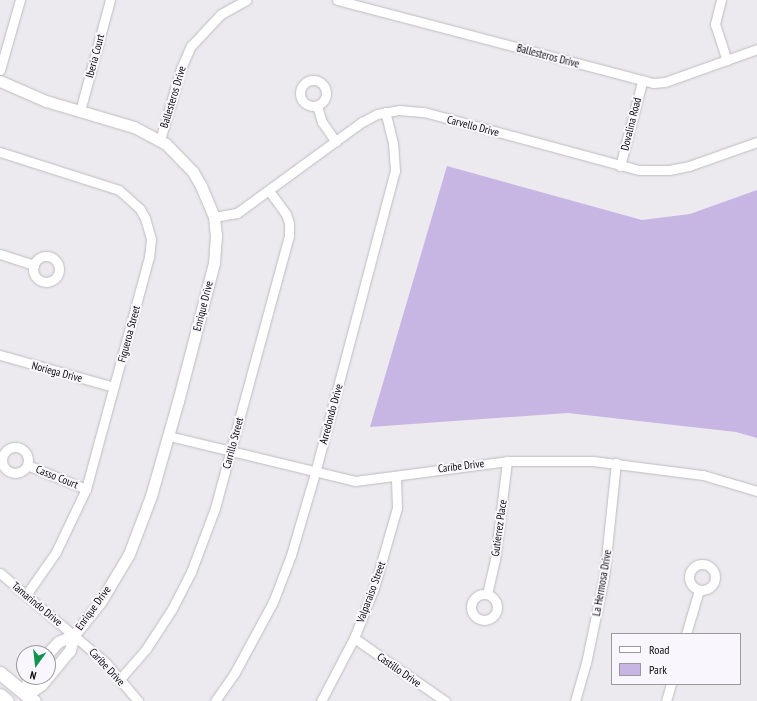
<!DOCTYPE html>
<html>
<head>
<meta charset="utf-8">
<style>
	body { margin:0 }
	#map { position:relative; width:757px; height:701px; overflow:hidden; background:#eceaef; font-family:"PT Sans Narrow",sans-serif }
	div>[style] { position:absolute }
	.green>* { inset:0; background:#c7b5e3 }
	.roads { filter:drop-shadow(0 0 1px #bdbbc1) drop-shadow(0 0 1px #bdbbc1) }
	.minor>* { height:9px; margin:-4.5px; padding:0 4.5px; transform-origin:4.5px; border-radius:4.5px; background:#fff }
	.minor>.ring { margin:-4.5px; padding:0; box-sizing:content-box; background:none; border:9px solid #fff; border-radius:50% }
	.tertiary>* { height:11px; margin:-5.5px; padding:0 5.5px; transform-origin:5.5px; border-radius:5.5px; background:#fff }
	.secondary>* { height:13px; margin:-6.5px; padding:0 6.5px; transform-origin:6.5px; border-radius:6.5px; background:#fff }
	span { translate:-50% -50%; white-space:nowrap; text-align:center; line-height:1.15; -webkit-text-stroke:4px #f9f7fd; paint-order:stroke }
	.street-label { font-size:11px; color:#0c0c0d }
	.legend { position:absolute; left:611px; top:633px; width:130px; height:52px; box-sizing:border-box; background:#f9f7fd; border:1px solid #9a999d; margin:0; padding:5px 7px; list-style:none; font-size:12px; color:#0c0c0d }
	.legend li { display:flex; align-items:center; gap:8px; height:20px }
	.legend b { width:20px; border:1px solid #9a999d }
	.north { position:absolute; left:16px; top:645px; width:40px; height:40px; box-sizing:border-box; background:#f9f7fd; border:1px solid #9a999d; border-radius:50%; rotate:195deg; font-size:11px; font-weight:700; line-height:16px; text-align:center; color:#0c0c0d }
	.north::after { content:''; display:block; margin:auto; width:14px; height:18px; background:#119250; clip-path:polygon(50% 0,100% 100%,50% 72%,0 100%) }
</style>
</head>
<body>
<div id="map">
	<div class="green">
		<div style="clip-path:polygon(447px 166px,642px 220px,690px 214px,757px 190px,757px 438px,736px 432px,568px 413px,370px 427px)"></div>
	</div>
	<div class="roads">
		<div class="minor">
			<div style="left:337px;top:0;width:327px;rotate:14.7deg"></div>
			<div style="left:653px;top:83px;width:12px;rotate:-5deg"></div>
			<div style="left:665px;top:82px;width:98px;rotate:-19.7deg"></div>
			<div style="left:721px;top:0;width:25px;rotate:104deg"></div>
			<div style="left:715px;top:24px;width:38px;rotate:72deg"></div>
			<div style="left:0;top:70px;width:73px;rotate:-74.1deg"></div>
			<div class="ring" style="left:300px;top:80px;width:17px;height:17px"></div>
			<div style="left:317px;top:106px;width:17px;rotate:73deg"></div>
			<div style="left:322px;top:122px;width:24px;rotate:55deg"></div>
			<div style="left:80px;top:111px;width:115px;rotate:-74.9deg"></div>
			<div style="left:160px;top:140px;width:75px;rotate:-73.7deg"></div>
			<div style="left:181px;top:68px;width:24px;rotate:-66deg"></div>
			<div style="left:191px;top:46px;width:44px;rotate:-46.8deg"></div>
			<div style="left:221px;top:14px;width:29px;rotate:-29deg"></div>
			<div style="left:0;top:152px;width:125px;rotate:17.7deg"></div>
			<div style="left:119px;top:190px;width:28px;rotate:42deg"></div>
			<div style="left:140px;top:209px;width:10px;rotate:61deg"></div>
			<div style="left:145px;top:218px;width:22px;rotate:74deg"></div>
			<div style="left:151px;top:239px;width:18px;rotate:96deg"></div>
			<div style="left:149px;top:257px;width:240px;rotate:105.2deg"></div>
			<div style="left:86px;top:489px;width:70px;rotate:115.5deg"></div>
			<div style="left:56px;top:552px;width:52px;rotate:124.9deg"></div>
			<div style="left:620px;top:166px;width:87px;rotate:-75.3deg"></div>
			<div style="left:214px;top:217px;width:23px;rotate:-10deg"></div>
			<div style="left:237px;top:213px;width:155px;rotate:-36.1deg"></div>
			<div style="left:362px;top:122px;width:17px;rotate:-28deg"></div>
			<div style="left:377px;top:114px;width:22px;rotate:-10deg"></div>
			<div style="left:399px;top:110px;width:25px;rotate:5deg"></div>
			<div style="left:424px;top:112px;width:223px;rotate:15.1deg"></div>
			<div style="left:639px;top:170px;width:30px"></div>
			<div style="left:669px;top:170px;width:20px;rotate:-11deg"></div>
			<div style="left:689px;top:166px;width:72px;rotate:-19.4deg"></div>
			<div style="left:0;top:254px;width:36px;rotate:18deg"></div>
			<div class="ring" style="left:33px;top:256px;width:17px;height:17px"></div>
			<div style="left:0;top:355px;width:118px;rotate:15.7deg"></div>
			<div style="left:169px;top:436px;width:191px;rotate:13.6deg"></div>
			<div style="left:355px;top:481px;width:156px;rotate:-7.4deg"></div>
			<div style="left:510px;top:461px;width:83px"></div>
			<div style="left:593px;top:461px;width:111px;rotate:7.3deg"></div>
			<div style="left:703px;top:475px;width:56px;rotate:16.5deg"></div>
			<div class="ring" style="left:2px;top:447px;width:17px;height:17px"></div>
			<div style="left:27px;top:465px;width:64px;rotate:22.1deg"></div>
			<div class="ring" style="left:689px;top:564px;width:17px;height:17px"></div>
			<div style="left:0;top:573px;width:139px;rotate:40.3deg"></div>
			<div style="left:106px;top:663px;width:50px;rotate:49.9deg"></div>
			<div style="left:487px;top:594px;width:35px;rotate:-77deg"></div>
			<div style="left:495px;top:560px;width:100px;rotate:-83.1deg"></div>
			<div class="ring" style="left:471px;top:594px;width:17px;height:17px"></div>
			<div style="left:686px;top:634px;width:46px;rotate:-73.5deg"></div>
			<div style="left:354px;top:638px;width:111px;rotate:34.7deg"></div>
			<div style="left:119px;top:680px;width:41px;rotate:-48.9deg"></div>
			<div style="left:146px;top:649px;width:48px;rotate:-57deg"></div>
			<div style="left:172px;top:609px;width:42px;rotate:-62.8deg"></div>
			<div style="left:191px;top:572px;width:68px;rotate:-69.4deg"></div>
			<div style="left:215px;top:508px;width:282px;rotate:-74.8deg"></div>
			<div style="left:289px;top:236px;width:13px;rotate:-90deg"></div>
			<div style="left:289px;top:223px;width:9px;rotate:-108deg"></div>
			<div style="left:286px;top:214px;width:29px;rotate:-126deg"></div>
			<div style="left:215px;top:701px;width:33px;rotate:-55deg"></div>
			<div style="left:234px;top:674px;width:82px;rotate:-61.6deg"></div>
			<div style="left:273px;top:602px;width:50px;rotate:-69deg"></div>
			<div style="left:291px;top:555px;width:85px;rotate:-73.7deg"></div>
			<div style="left:315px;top:473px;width:312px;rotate:-75.2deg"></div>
			<div style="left:395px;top:171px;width:28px;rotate:-94deg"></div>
			<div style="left:393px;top:143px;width:32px;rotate:-104deg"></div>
			<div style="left:321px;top:701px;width:71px;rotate:-62.4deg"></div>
			<div style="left:354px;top:638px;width:54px;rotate:-68.2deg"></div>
			<div style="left:374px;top:588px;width:83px;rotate:-74deg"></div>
			<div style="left:397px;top:508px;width:31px;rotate:-92deg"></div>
			<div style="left:575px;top:701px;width:40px;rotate:-74deg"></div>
			<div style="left:586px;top:663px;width:88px;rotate:-78.2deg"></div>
			<div style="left:604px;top:577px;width:115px;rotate:-84deg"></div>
			<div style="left:666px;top:701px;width:18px;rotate:-74deg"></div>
		</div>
		<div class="tertiary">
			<div style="left:0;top:81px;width:50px;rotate:23.5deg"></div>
			<div style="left:46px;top:101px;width:92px;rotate:16.5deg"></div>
			<div style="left:134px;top:127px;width:36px;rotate:28deg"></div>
			<div style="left:166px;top:144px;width:39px;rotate:46deg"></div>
			<div style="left:193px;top:172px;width:16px;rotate:60deg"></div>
			<div style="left:201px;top:186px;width:34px;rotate:67deg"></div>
			<div style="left:214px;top:217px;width:18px;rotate:84deg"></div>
			<div style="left:216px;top:235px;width:28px;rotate:94deg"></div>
			<div style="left:214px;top:263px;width:143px;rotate:104.6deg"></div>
			<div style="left:178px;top:401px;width:99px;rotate:105.9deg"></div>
			<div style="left:151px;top:496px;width:62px;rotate:110.8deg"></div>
			<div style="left:129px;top:554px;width:55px;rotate:120.8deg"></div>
			<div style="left:101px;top:601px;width:43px;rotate:128.5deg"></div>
			<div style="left:74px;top:635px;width:16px;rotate:105deg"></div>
			<div style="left:70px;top:650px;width:45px;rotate:129.6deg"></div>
			<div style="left:41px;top:685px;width:18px;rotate:146deg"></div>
			<div style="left:48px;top:653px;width:15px;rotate:-48deg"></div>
			<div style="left:58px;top:642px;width:17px;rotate:-24deg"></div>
			<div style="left:26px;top:695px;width:18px;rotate:-84deg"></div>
		</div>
		<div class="secondary">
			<div style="left:0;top:673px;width:44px;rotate:39.5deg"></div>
			<div style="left:0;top:695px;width:9px;rotate:41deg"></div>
		</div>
	</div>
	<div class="street-label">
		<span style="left:95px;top:56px;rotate:-75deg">Iberia Court</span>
		<span style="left:548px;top:56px;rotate:15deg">Ballesteros Drive</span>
		<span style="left:173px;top:97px;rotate:-73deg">Ballesteros Drive</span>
		<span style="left:631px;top:124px;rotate:-76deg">Dovalina Road</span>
		<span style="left:473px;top:126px;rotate:15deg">Carvello Drive</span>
		<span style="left:203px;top:306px;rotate:-76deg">Enrique Drive</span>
		<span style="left:129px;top:334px;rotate:-75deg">Figueroa Street</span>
		<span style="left:57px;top:372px;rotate:15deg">Noriega Drive</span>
		<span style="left:331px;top:414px;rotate:-75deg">Arredondo Drive</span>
		<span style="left:233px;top:443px;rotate:-75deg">Carrillo Street</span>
		<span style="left:461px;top:466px;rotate:-7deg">Caribe Drive</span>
		<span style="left:57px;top:477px;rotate:22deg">Casso Court</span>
		<span style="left:499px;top:528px;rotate:-82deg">Gutierrez Place</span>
		<span style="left:602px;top:583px;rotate:-80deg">La Hermosa Drive</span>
		<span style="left:371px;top:592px;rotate:-70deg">Valparaiso Street</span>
		<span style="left:37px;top:604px;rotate:40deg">Tamarindo Drive</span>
		<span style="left:93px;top:608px;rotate:-54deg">Enrique Drive</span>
		<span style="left:107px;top:667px;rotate:47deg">Caribe Drive</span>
		<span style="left:399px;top:670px;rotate:35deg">Castillo Drive</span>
	</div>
	<ul class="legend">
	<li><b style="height:5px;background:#fff"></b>Road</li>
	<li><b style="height:11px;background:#c7b5e3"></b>Park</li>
	</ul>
	<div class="north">N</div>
</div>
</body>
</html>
